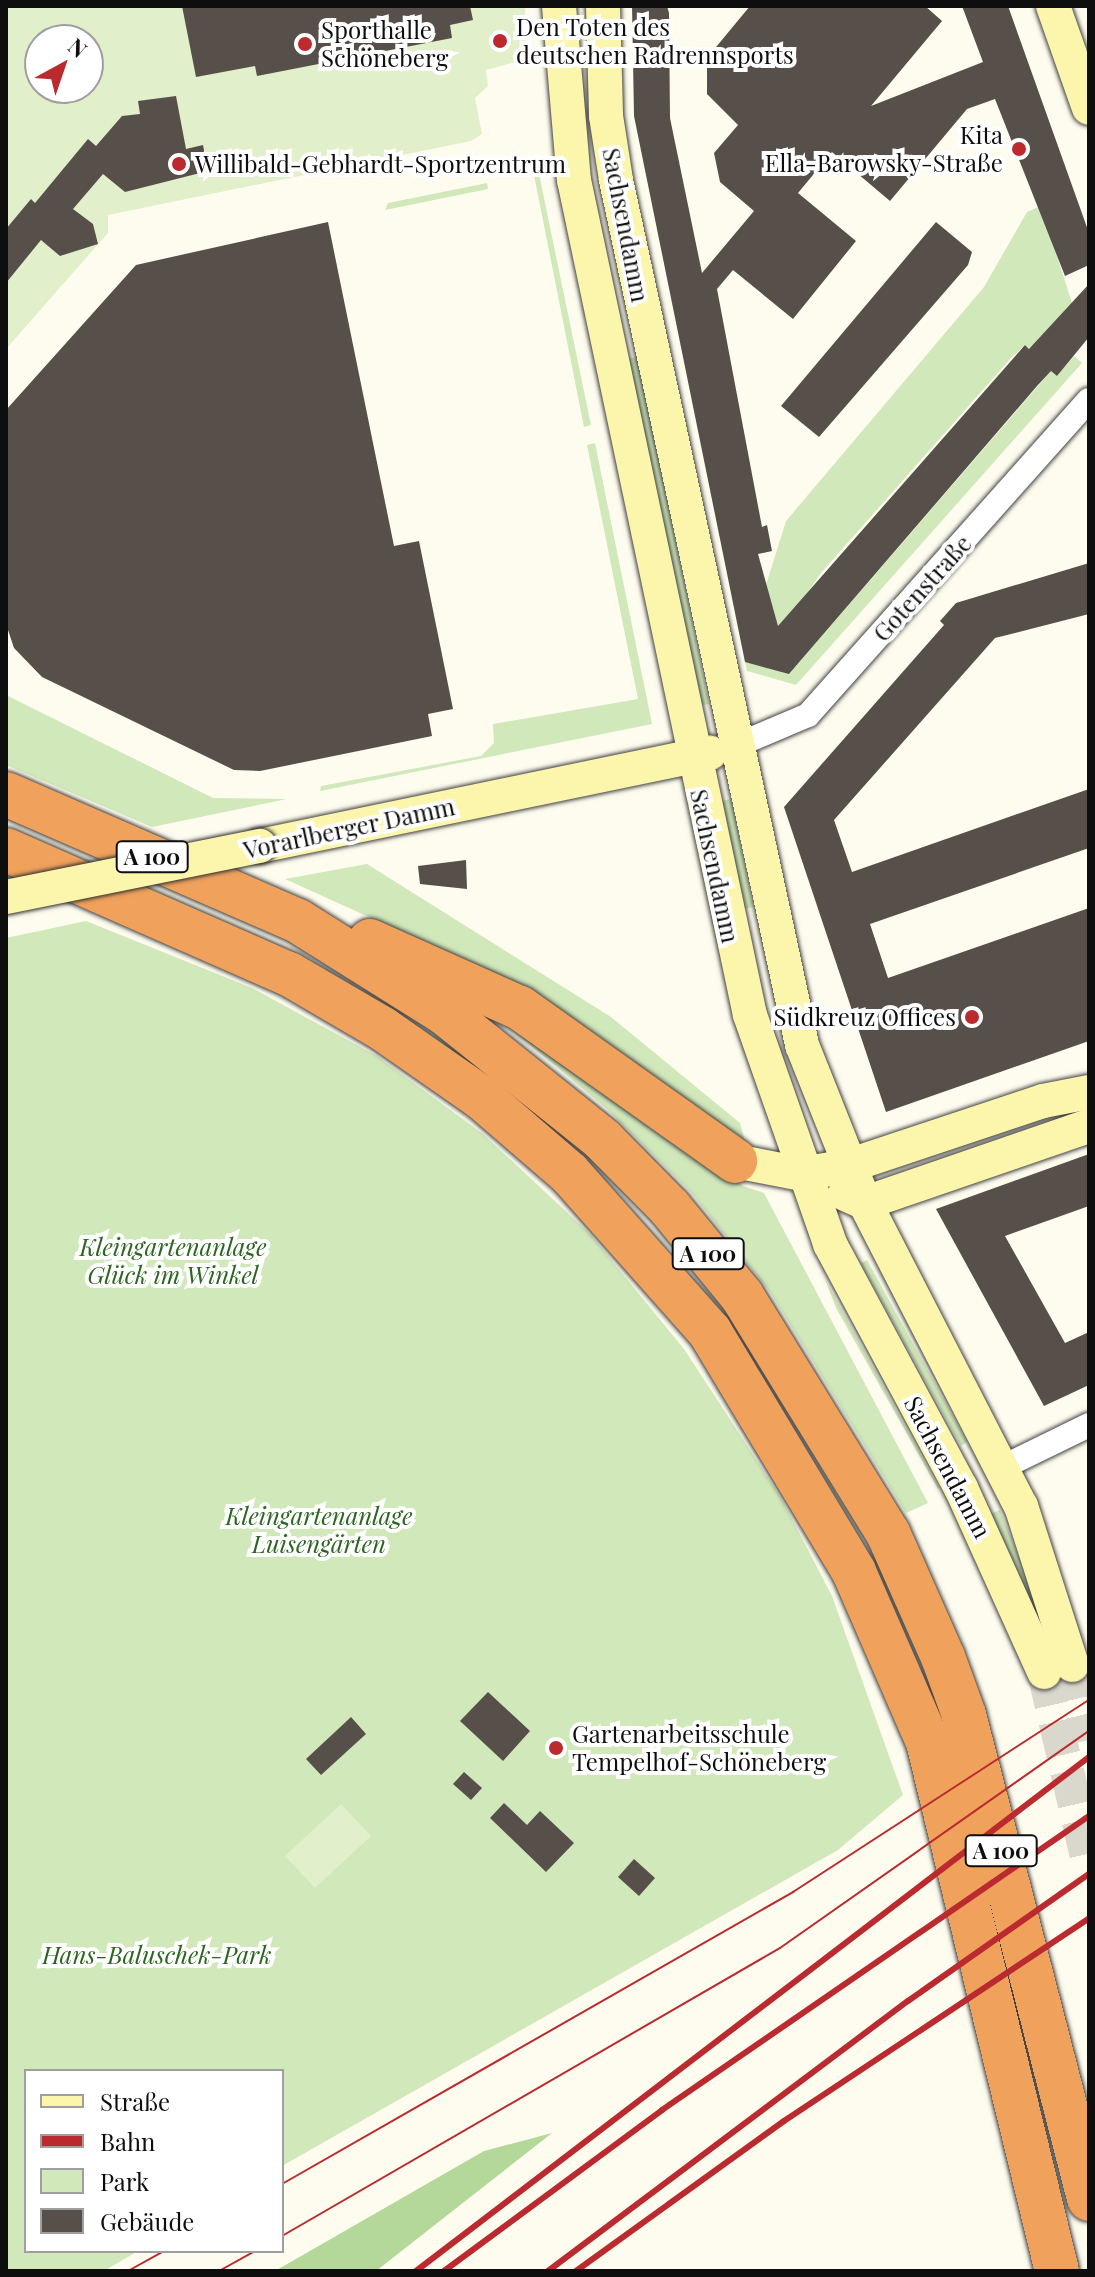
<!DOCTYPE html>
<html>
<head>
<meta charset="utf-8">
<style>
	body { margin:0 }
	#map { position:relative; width:1095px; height:2277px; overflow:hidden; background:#fefcef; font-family:"Playfair Display",serif }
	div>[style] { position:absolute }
	.green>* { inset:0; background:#d1e8ba }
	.forest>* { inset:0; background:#b4d899 }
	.pitch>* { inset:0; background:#e2efcb }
	.building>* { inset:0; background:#564f4a }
	.secondary-tunnel>* { height:34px; margin-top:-17px; transform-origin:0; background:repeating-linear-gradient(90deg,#dad8cd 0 34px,transparent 0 51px) }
	.roads { filter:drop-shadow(0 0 2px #414141) drop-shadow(0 0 2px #414141) }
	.street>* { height:24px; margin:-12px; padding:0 12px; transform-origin:12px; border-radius:12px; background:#fff }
	.secondary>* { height:34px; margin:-17px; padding:0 17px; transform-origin:17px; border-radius:17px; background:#fcf5ac }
	.highway>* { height:44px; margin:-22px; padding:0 22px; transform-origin:22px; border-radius:22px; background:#f0a25c }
	.tram>* { height:2px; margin:-1px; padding:0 1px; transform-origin:1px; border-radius:1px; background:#ba2a2e }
	.rail>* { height:6px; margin:-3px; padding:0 3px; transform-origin:3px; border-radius:3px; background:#ba2a2e }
	.bridges { filter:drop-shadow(0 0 2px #303030) drop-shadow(0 0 2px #303030) }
	.secondary-bridge>* { height:34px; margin:-17px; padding:0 17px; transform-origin:17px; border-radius:17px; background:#fcf5ac }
	.dots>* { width:22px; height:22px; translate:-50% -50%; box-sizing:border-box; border:4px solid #fff; border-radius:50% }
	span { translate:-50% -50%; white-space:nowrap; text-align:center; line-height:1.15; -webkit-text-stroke:8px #fff; paint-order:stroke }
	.shield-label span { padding:2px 6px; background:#fff; border:2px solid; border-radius:6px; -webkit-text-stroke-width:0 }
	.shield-label { font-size:22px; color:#0e0e0e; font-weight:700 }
	.poi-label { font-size:24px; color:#0e0e0e }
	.left { translate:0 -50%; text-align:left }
	.right { translate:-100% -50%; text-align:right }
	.street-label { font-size:24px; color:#0e0e0e }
	.park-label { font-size:24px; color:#2c6420; font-style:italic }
	.frame { position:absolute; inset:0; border:8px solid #0e0e0e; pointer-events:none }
	.legend { position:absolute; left:24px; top:2069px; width:260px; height:184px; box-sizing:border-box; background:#fff; border:2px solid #9f9f9f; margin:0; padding:10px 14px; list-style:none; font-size:24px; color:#0e0e0e }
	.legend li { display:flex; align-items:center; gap:16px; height:40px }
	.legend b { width:40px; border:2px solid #9f9f9f }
	.north { position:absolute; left:24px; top:24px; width:80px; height:80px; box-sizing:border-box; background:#fff; border:2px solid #9f9f9f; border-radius:50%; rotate:40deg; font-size:22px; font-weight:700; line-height:32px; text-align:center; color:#0e0e0e }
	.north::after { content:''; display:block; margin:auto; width:28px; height:36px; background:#ba2a2e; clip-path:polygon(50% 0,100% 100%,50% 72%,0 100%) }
</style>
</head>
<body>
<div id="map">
	<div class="green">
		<div style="clip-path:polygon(539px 174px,591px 425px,584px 427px,534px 175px)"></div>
		<div style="clip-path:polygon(487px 183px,488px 189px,385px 210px,388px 203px)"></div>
		<div style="clip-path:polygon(1041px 206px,1072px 303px,1030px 349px,1025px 345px,1011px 358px,821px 573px,780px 633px,766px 585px,786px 521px,984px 287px,1027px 212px)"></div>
		<div style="clip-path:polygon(1074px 356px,1082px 363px,796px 685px,747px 671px,745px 661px,790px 673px,1051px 371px,1057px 376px)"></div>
		<div style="clip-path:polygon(636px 357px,643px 384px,709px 704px,696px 706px,624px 360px)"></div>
		<div style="clip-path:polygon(595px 443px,652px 724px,320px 791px,321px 786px,481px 756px,494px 743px,493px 724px,638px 699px,587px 445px)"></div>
		<div style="clip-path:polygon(6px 695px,213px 798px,287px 799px,152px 827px,6px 765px)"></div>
		<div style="clip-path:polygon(731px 799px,753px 907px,744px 909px,712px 803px)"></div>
		<div style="clip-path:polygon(367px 864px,611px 1017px,740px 1123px,746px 1145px,435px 947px,285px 879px)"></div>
		<div style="clip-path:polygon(86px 921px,252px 988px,377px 1056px,483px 1134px,590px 1234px,684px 1349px,780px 1496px,832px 1596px,903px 1795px,838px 1850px,282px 2166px,282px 2071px,26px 2071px,26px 2251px,138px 2251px,104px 2271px,6px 2271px,6px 938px)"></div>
		<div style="clip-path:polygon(497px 1017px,618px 1089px,743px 1186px,764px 1193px,928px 1503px,906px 1513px,770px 1292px,690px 1191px,607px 1109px)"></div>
		<div style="clip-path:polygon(867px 1260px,967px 1442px,961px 1446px,861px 1263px)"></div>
		<div style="clip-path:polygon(825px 1279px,939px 1488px,938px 1489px,836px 1308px)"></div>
		<div style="clip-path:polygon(1000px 1510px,1024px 1571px,1049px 1627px,1042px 1628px,988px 1515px)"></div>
	</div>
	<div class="forest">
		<div style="clip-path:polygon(552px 2133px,376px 2271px,275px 2271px,484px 2151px)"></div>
	</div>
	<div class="pitch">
		<div style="clip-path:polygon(evenodd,6px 6px,525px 6px,526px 59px,486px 70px,488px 86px,475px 98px,482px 134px,471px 141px,108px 215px,108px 233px,6px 349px,6px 6px,40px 40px,88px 40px,88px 88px,40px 88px,40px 40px)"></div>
		<div style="clip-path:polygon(341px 1804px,371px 1836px,315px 1888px,285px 1856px)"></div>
	</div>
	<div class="building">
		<div style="clip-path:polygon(182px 6px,470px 6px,473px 20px,450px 25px,452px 38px,257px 76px,255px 66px,196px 77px)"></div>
		<div style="clip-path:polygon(632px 6px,667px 6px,669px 13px,670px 118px,702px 273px,754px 211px,720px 182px,714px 153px,738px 125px,707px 94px,707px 58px,750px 6px,925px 6px,942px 21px,871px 106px,983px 62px,962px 6px,1008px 6px,1089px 233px,1089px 265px,1065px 276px,995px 99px,967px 109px,890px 201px,832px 152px,798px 193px,856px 241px,793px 319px,733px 270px,717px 289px,762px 527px,767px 525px,772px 551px,758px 554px,778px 626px,1025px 345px,1029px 349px,1089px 284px,1089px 337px,1057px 376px,1051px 371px,1037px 386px,789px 674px,745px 662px,634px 116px)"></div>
		<div style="clip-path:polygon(176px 96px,186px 149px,203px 145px,208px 171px,125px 192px,103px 174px,73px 209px,93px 224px,98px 244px,60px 256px,41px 240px,6px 283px,6px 229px,31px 199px,35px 203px,88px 139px,96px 146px,122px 116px,140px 114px,138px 101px)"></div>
		<div style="clip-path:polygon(328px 222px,394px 546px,419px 541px,453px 709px,428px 714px,432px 736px,260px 771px,234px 770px,42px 677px,14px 648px,6px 624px,6px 410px,136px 265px)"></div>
		<div style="clip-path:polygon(936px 222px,972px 252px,968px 265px,819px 437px,781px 406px)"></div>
		<div style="clip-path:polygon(1089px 563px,1089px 614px,995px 638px,834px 820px,852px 872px,1089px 789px,1089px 848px,870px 924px,888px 978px,1089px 908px,1089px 1041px,886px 1112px,784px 807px,944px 625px,940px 621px,956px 603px)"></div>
		<div style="clip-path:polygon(466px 860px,467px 889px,420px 884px,418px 866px)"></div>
		<div style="clip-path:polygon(1089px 1154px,1089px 1206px,1005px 1236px,1065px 1343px,1089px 1332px,1089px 1385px,1044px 1406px,936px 1209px)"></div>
		<div style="clip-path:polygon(488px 1692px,530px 1731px,503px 1761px,460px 1721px)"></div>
		<div style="clip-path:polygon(351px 1717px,366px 1734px,321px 1775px,306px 1759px)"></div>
		<div style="clip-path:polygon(464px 1772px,482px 1788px,471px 1800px,453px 1784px)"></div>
		<div style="clip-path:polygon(504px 1803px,527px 1825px,540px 1811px,574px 1843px,546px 1872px,490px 1818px)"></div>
		<div style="clip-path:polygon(634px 1859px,655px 1878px,639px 1896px,618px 1877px)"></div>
	</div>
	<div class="secondary-tunnel">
		<div style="left:1072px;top:1665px;width:77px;rotate:77.2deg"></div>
		<div style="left:1044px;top:1672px;width:199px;rotate:76.9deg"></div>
	</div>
	<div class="roads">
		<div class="street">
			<div style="left:735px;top:746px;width:79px;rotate:-23deg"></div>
			<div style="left:808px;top:715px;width:422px;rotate:-48.3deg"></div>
			<div style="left:1003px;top:1467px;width:96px;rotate:-26deg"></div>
		</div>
		<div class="secondary">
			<div style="left:559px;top:6px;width:175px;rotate:85.1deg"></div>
			<div style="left:574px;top:180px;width:853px;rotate:78.1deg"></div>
			<div style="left:750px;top:1015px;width:243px;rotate:70.7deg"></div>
			<div style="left:830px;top:1244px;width:277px;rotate:61.8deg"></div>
			<div style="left:961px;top:1488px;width:202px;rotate:65.7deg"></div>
			<div style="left:603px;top:6px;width:110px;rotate:88.4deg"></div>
			<div style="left:606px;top:116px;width:65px;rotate:81.1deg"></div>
			<div style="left:616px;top:180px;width:885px;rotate:77.86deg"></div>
			<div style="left:802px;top:1045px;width:170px;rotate:68.3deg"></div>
			<div style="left:865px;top:1203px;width:341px;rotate:62.8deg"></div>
			<div style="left:1021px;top:1506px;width:167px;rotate:72.2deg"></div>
			<div style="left:1053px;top:6px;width:108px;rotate:70.6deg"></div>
			<div style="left:260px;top:846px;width:460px;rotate:-11.7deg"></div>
			<div style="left:735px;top:1161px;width:67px;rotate:11.1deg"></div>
			<div style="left:801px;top:1174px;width:48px;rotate:-9.7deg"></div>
			<div style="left:848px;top:1166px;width:206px;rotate:-18.4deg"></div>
			<div style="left:1043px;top:1101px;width:47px;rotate:-11.1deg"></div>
			<div style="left:845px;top:1194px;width:22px;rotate:24deg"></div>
			<div style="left:865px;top:1203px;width:237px;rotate:-19deg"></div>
		</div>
		<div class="highway">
			<div style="left:6px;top:794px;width:318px;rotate:23.5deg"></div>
			<div style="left:298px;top:921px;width:175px;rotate:32.1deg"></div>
			<div style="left:446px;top:1014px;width:201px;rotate:38.7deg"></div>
			<div style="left:603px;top:1140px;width:95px;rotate:45.4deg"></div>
			<div style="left:670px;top:1208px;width:114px;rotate:50.7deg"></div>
			<div style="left:742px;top:1296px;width:278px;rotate:58.4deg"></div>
			<div style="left:888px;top:1533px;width:136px;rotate:66.1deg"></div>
			<div style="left:943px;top:1657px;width:62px;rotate:70.1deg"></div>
			<div style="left:964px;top:1715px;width:500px;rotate:75.5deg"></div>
			<div style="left:6px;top:850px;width:309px;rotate:23.7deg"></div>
			<div style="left:289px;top:974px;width:109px;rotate:30.3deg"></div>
			<div style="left:383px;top:1029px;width:121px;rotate:34.9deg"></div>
			<div style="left:482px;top:1098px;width:115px;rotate:40.8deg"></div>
			<div style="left:569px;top:1173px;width:213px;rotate:48.4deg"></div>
			<div style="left:710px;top:1332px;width:280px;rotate:59deg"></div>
			<div style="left:854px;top:1572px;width:185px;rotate:66.5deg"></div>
			<div style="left:928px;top:1742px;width:545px;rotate:76.3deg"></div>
			<div style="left:370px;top:941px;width:164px;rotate:24.1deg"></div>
			<div style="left:520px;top:1008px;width:264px;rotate:35.4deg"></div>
		</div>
	</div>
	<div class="tram">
		<div style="left:282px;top:2184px;width:589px;rotate:-29.74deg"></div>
		<div style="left:793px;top:1892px;width:353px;rotate:-33deg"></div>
		<div style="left:282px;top:2236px;width:575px;rotate:-30.04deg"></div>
		<div style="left:780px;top:1948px;width:378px;rotate:-35.1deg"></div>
		<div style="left:128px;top:2271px;width:41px;rotate:-29.1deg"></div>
		<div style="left:219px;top:2271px;width:41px;rotate:-29.1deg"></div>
	</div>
	<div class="rail">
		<div style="left:416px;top:2271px;width:847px;rotate:-37.37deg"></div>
		<div style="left:444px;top:2271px;width:271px;rotate:-36.4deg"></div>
		<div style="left:662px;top:2110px;width:518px;rotate:-34.55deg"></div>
		<div style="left:548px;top:2271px;width:450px;rotate:-36.9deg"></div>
		<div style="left:908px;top:2001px;width:221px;rotate:-35.1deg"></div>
		<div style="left:576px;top:2271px;width:256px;rotate:-35.8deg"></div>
		<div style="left:784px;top:2121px;width:366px;rotate:-33.6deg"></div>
	</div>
	<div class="bridges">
		<div class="secondary-bridge">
			<div style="left:6px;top:897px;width:259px;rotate:-11.4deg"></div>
		</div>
	</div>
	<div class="dots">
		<div style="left:500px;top:41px;background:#ba2a2e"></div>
		<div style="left:305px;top:44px;background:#ba2a2e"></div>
		<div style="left:1019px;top:149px;background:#ba2a2e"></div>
		<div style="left:179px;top:164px;background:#ba2a2e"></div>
		<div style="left:972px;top:1017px;background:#ba2a2e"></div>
		<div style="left:556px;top:1748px;background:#ba2a2e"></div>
	</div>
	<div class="shield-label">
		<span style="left:152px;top:857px">A 100</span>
		<span style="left:708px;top:1254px">A 100</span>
		<span style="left:1001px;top:1851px">A 100</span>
	</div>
	<div class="poi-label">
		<span class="left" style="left:516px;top:41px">Den Toten des<br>deutschen Radrennsports</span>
		<span class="left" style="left:321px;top:44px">Sporthalle<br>Schöneberg</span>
		<span class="right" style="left:1003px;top:149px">Kita<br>Ella-Barowsky-Straße</span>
		<span class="left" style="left:195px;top:164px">Willibald-Gebhardt-Sportzentrum</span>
		<span class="right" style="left:956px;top:1017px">Südkreuz Offices</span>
		<span class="left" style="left:572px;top:1748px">Gartenarbeitsschule<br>Tempelhof-Schöneberg</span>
	</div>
	<div class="street-label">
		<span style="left:626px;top:225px;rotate:79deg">Sachsendamm</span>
		<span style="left:922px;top:588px;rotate:-48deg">Gotenstraße</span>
		<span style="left:349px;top:828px;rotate:-12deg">Vorarlberger Damm</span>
		<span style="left:715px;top:866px;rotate:78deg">Sachsendamm</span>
		<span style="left:948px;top:1467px;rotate:62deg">Sachsendamm</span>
	</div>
	<div class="park-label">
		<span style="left:173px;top:1261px">Kleingartenanlage<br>Glück im Winkel</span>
		<span style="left:319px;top:1530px">Kleingartenanlage<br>Luisengärten</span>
		<span style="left:157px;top:1955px">Hans-Baluschek-Park</span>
	</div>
	<div class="frame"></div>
	<ul class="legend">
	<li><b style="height:10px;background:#fcf5ac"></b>Straße</li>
	<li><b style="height:10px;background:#ba2a2e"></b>Bahn</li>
	<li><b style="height:22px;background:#d1e8ba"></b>Park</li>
	<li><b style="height:22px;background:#564f4a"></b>Gebäude</li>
	</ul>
	<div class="north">N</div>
</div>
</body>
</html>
